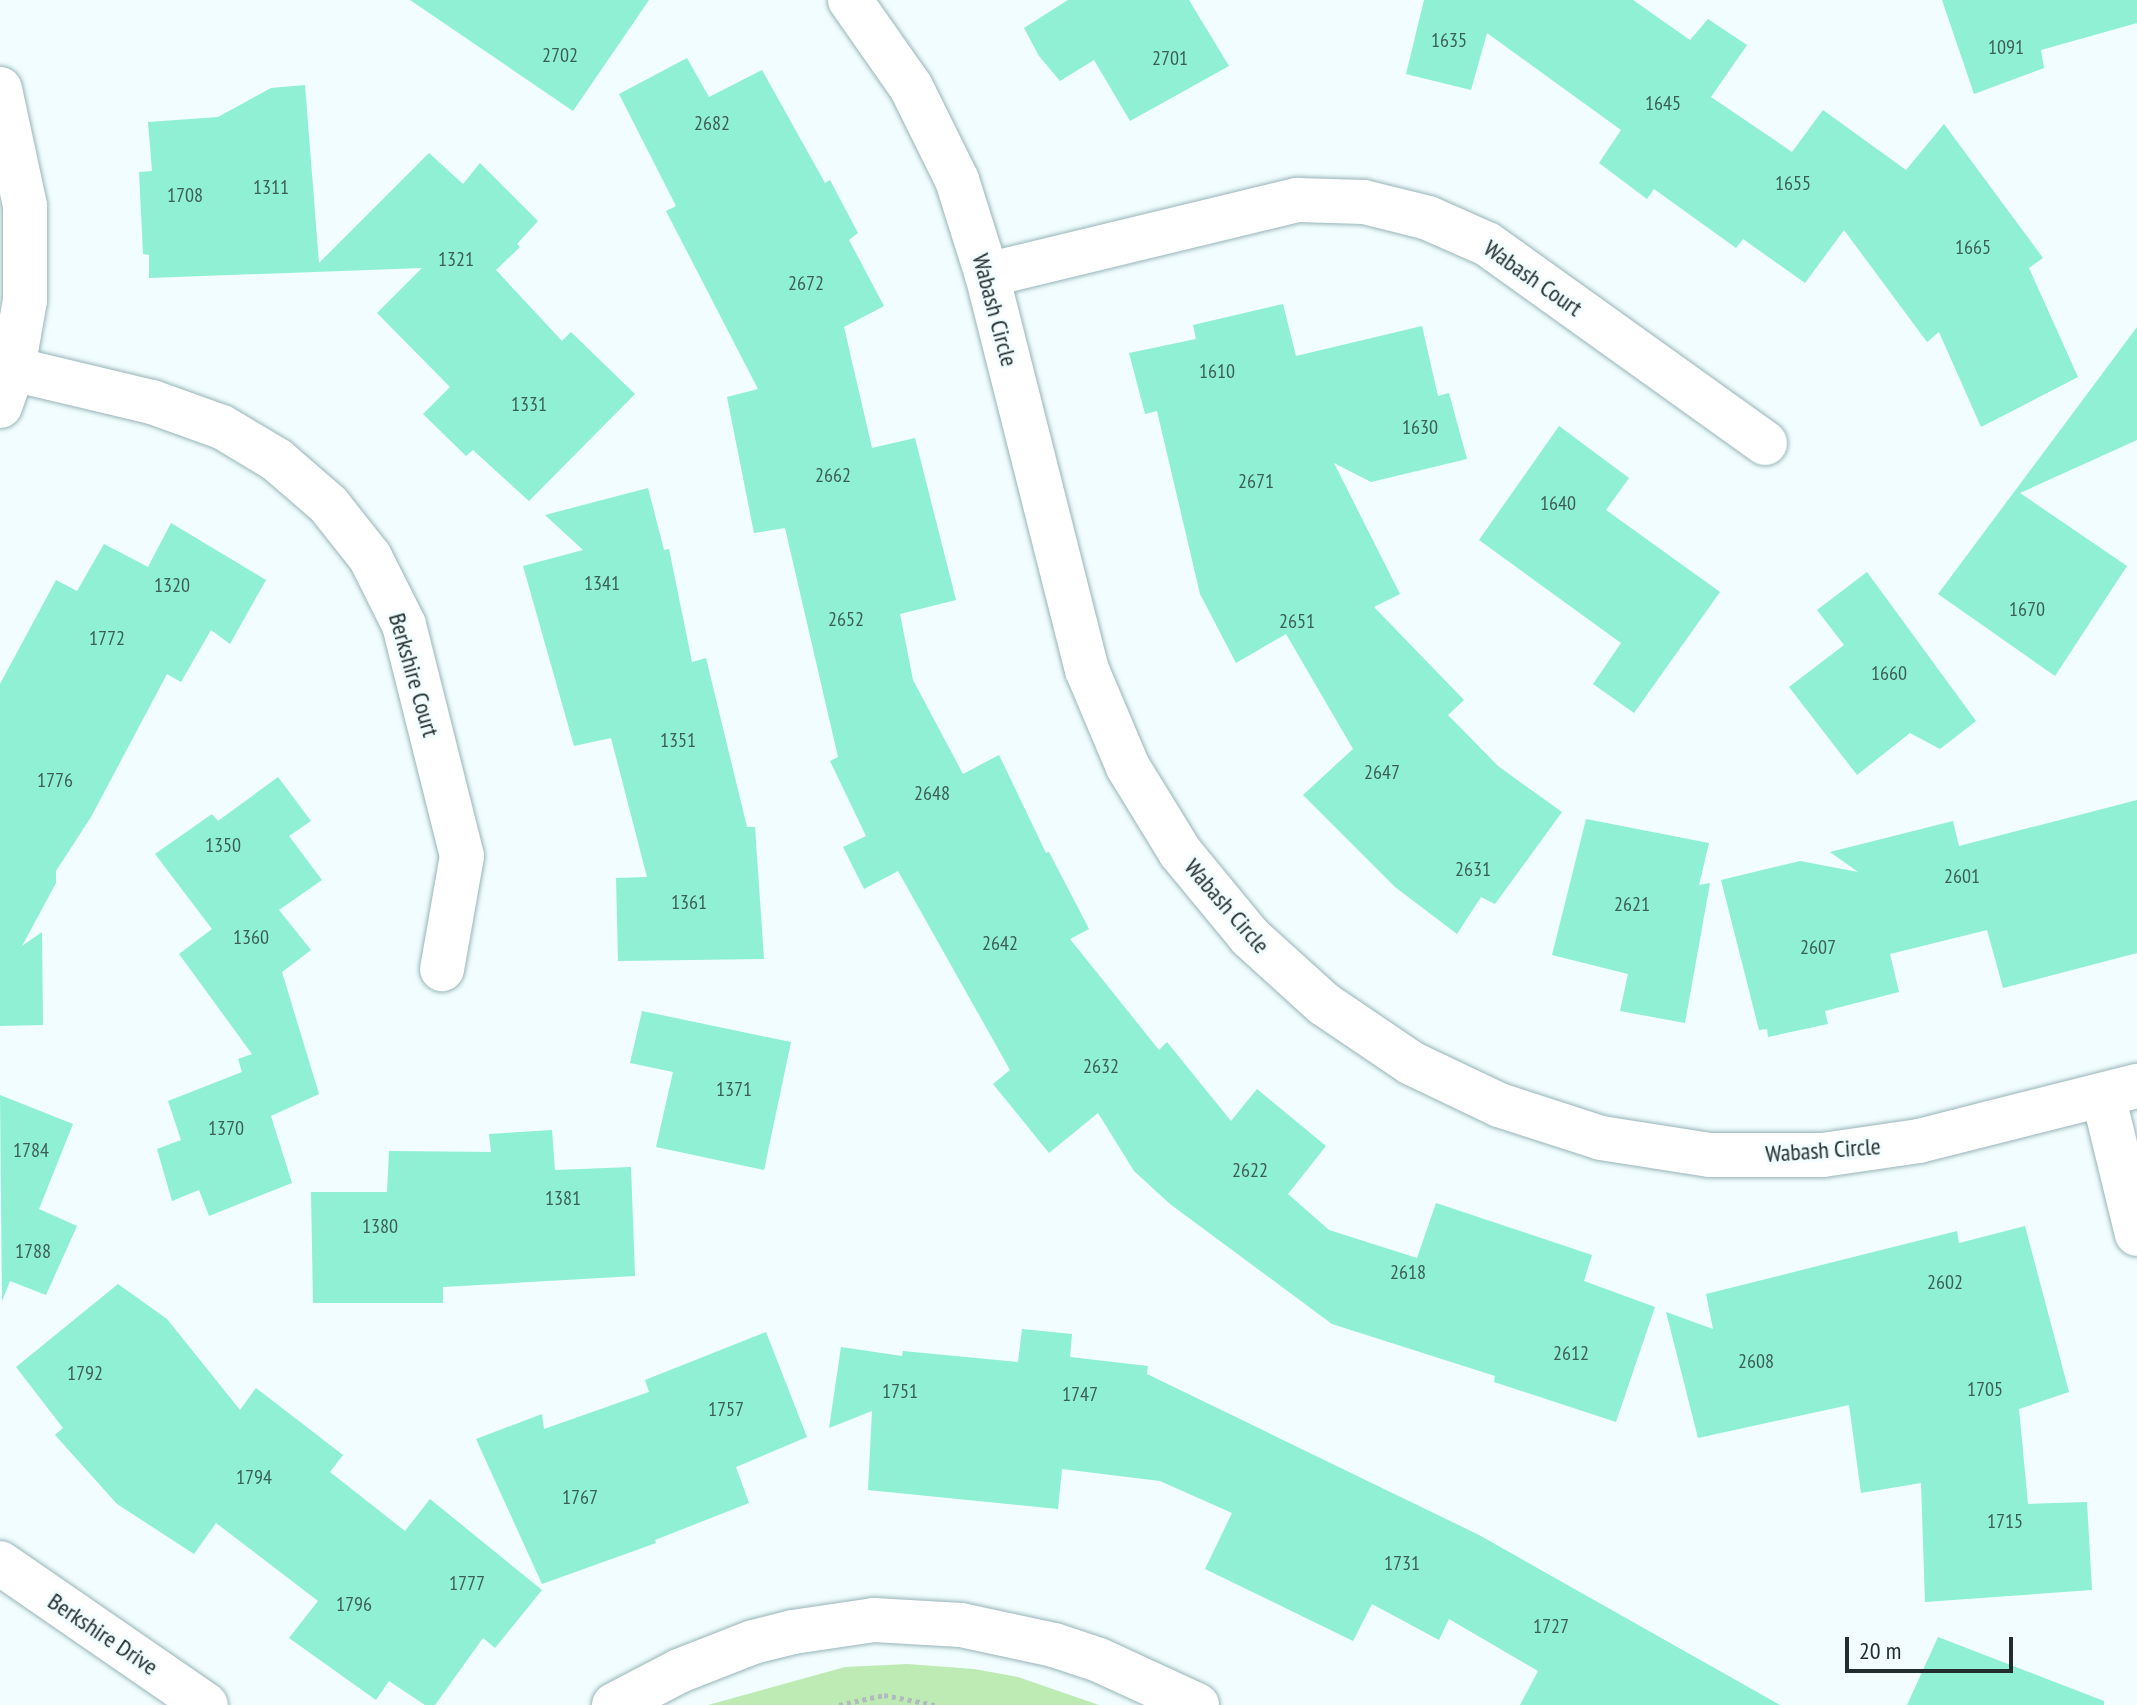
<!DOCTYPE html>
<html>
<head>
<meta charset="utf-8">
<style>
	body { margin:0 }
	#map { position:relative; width:2137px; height:1705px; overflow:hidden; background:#f1fdfe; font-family:"PT Sans Narrow",sans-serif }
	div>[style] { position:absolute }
	.green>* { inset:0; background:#beeab4 }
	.building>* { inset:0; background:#8ff0d3 }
	.path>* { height:5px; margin-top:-2.5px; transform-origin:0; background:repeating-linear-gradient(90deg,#afbbbc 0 4px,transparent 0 8px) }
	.roads { filter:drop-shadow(0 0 2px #98b4b8) drop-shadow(0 0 2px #98b4b8) }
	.minor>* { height:44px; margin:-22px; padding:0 22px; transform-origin:22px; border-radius:22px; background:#fff }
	span { translate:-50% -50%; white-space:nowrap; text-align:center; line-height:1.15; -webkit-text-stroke:6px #f1fdfe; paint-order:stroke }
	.number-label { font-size:20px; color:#3c5e57 }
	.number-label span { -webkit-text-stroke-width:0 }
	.street-label { font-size:24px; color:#212d2e }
	.scale { position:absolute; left:1845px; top:1637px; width:168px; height:36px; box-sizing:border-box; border:4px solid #212d2e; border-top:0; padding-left:10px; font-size:24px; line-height:28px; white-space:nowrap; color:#212d2e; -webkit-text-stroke:6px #f1fdfe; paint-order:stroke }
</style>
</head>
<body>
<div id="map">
	<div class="green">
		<div style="clip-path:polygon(907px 1664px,974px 1669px,1018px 1677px,1099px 1705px,708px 1705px,845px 1667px)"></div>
	</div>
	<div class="building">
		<div style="clip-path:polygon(410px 0,649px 0,573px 111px)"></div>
		<div style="clip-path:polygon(1068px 0,1189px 0,1229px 66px,1130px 121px,1094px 60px,1060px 81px,1039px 56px,1024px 28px)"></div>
		<div style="clip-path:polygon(1424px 0,1633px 0,1690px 40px,1708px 19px,1747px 45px,1711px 97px,1792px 152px,1823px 110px,1906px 170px,1944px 124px,2043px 258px,2029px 268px,2078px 377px,1981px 427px,1939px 332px,1927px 342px,1844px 230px,1805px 283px,1743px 239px,1736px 248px,1654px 189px,1647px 199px,1599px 163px,1621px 130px,1487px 33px,1471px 90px,1406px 74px)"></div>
		<div style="clip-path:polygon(1942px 0,2137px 0,2137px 23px,2041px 50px,2044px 68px,1974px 94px)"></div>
		<div style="clip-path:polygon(687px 58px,709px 97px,762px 70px,825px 183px,830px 180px,858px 233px,849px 240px,884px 306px,844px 327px,872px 448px,915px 438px,956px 600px,900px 614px,913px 680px,963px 774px,999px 755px,1046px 853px,1049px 852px,1089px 929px,1070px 939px,1159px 1050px,1167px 1042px,1231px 1121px,1257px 1089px,1326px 1146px,1288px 1194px,1329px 1230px,1417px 1258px,1436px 1203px,1592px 1255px,1584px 1281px,1655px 1307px,1616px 1422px,1494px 1382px,1495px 1376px,1332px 1324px,1170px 1204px,1134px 1171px,1098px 1113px,1049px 1153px,993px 1084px,1010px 1070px,898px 871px,864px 889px,843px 847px,866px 836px,830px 761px,838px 757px,785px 528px,754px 533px,727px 397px,758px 389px,666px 211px,676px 206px,619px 94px)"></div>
		<div style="clip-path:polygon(305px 85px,319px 263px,429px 153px,463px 184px,480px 163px,538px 221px,517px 244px,520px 247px,496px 270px,562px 341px,571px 332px,635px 394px,529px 501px,473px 450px,466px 456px,423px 414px,450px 387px,377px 313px,422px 268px,149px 278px,149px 255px,143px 254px,139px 172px,152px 171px,148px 122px,218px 117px,271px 88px)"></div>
		<div style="clip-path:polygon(1283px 304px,1296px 356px,1422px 326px,1438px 396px,1449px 393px,1467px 459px,1371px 482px,1334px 463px,1400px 594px,1374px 607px,1464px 700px,1448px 715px,1498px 766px,1562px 812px,1495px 904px,1481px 897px,1457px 934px,1395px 887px,1303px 795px,1353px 749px,1286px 634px,1236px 663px,1200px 594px,1157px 411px,1145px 414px,1129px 353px,1196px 339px,1193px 325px)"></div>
		<div style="clip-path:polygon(2137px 327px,2137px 440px,2020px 493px,2127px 566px,2055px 676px,1938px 594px)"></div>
		<div style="clip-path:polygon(1559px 426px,1629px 478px,1606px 510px,1720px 592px,1634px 713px,1593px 684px,1621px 643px,1479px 540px)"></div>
		<div style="clip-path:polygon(648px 488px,664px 550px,669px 549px,692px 662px,706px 658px,747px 827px,755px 827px,764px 959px,618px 961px,616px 878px,647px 877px,611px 738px,574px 746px,523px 566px,583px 550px,545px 515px)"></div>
		<div style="clip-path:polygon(171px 523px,266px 580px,230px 644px,211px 630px,181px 682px,167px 674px,91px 817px,56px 871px,56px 883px,22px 946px,42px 932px,43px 1025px,0 1026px,0 684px,56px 580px,77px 591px,104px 544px,148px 567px)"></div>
		<div style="clip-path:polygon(1867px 572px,1976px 721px,1940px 749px,1910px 733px,1857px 775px,1789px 687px,1844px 645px,1817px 610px)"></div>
		<div style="clip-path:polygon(278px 777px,311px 821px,289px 836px,322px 880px,279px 910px,311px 950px,282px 972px,319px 1094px,271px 1116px,292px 1183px,209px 1216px,199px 1190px,172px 1201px,157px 1149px,181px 1140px,168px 1101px,242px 1072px,238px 1059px,252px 1054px,179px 954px,212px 929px,155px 854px,212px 814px,218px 821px)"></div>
		<div style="clip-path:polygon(2137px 800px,2137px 953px,2003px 988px,1987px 930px,1890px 954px,1899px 992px,1825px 1011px,1828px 1024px,1768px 1037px,1767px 1029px,1759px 1030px,1721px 880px,1800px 861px,1858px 872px,1830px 852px,1953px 821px,1959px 846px)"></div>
		<div style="clip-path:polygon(1586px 819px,1709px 843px,1699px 885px,1710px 883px,1685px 1023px,1620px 1011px,1628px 974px,1552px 955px)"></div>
		<div style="clip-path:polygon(642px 1011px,791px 1042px,764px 1170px,656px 1147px,673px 1072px,630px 1063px)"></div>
		<div style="clip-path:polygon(0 1095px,73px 1124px,39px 1209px,77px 1226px,46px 1295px,10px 1281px,2px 1301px)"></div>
		<div style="clip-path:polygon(552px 1130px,555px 1170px,631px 1167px,635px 1276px,443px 1287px,443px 1303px,313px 1303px,311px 1192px,387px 1192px,389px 1151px,491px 1152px,489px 1134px)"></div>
		<div style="clip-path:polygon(2025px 1226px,2069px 1392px,2019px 1409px,2028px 1504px,2087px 1502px,2092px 1590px,1925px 1602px,1921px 1483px,1861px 1493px,1849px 1405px,1698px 1438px,1666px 1312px,1713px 1329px,1706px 1294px,1957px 1231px,1959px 1243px)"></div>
		<div style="clip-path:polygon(118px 1284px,167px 1319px,240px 1410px,256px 1388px,343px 1455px,330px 1472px,405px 1531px,430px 1499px,542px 1590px,495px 1648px,483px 1638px,435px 1705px,425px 1705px,389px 1681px,376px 1700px,289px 1638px,318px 1601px,216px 1523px,194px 1554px,117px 1504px,55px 1435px,63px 1428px,16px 1367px)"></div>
		<div style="clip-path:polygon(1022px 1329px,1072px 1334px,1070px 1357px,1148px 1366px,1147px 1374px,1479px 1535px,1780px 1705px,1520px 1705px,1538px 1671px,1449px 1619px,1439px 1640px,1372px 1604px,1353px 1641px,1205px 1569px,1232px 1513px,1160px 1481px,1062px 1469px,1058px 1509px,868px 1490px,872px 1411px,829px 1428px,841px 1347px,902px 1356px,903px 1351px,1018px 1362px)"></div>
		<div style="clip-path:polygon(766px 1332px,807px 1437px,736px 1467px,749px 1503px,655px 1540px,656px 1543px,542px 1584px,476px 1439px,542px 1414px,544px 1429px,649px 1392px,645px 1380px)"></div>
		<div style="clip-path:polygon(1938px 1637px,2104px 1701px,2104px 1705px,1907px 1705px)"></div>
	</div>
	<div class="path">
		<div style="left:839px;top:1705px;width:46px;rotate:-12.5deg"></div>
		<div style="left:884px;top:1695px;width:52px;rotate:11.1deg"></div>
	</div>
	<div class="roads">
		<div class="minor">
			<div style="left:850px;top:0;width:106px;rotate:55deg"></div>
			<div style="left:911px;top:87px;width:104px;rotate:63.7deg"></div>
			<div style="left:957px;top:180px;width:100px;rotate:72.5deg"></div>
			<div style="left:987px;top:275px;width:407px;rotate:75.8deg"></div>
			<div style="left:1087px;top:670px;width:105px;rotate:67.1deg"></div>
			<div style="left:1128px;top:767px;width:100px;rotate:58.5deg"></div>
			<div style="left:1180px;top:852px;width:110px;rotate:50.5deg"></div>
			<div style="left:1250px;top:937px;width:100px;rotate:42.2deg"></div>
			<div style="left:1324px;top:1004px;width:105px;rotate:34.1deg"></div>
			<div style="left:1411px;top:1063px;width:98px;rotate:25.5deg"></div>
			<div style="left:1499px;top:1105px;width:107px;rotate:17.9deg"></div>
			<div style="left:1601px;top:1138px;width:110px;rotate:8.9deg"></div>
			<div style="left:1710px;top:1155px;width:113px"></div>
			<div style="left:1823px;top:1155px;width:97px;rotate:-8.3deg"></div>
			<div style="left:1919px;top:1141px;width:225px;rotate:-14.2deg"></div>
			<div style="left:0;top:89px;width:120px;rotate:77.9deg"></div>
			<div style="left:25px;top:206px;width:94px;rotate:90deg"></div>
			<div style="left:25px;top:300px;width:70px;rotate:99.9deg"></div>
			<div style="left:13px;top:369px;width:39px;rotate:109deg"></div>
			<div style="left:987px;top:275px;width:320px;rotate:-13.6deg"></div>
			<div style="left:1298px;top:200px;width:66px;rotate:1.7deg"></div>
			<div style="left:1364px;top:202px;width:66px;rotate:14deg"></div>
			<div style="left:1428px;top:218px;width:64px;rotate:23.8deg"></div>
			<div style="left:1487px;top:244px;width:342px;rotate:35.6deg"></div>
			<div style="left:13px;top:369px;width:143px;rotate:13.4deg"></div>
			<div style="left:152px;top:402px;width:74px;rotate:19.7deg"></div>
			<div style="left:222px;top:427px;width:64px;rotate:31deg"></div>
			<div style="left:277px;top:460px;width:67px;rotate:40.8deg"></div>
			<div style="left:328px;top:504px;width:68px;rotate:51.6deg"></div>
			<div style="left:370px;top:557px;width:76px;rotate:63.4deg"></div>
			<div style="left:404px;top:625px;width:238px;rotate:75.9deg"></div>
			<div style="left:462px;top:856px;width:115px;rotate:100deg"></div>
			<div style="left:2103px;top:1095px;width:143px;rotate:76.3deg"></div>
			<div style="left:0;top:1563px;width:250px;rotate:34.6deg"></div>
			<div style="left:614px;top:1705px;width:73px;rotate:-27.6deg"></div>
			<div style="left:679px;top:1671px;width:79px;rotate:-21.4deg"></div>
			<div style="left:753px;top:1642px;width:41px;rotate:-14deg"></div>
			<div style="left:793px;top:1632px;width:82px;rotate:-8.4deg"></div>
			<div style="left:874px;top:1620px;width:87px;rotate:3.3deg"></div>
			<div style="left:961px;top:1625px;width:95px;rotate:12.1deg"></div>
			<div style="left:1054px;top:1645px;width:47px;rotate:18.4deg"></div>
			<div style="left:1099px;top:1660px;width:108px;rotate:24.7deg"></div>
		</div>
	</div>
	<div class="number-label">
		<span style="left:1449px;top:40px">1635</span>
		<span style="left:2006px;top:47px">1091</span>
		<span style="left:560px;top:55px">2702</span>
		<span style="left:1170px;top:58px">2701</span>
		<span style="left:1663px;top:103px">1645</span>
		<span style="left:712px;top:123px">2682</span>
		<span style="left:1793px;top:183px">1655</span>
		<span style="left:271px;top:187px">1311</span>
		<span style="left:185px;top:195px">1708</span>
		<span style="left:1973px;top:247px">1665</span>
		<span style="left:456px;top:259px">1321</span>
		<span style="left:806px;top:283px">2672</span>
		<span style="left:1217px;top:371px">1610</span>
		<span style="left:529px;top:404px">1331</span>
		<span style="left:1420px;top:427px">1630</span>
		<span style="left:833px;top:475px">2662</span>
		<span style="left:1256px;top:481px">2671</span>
		<span style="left:1558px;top:503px">1640</span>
		<span style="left:602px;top:583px">1341</span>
		<span style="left:172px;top:585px">1320</span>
		<span style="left:2027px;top:609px">1670</span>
		<span style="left:846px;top:619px">2652</span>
		<span style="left:1297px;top:621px">2651</span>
		<span style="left:107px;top:638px">1772</span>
		<span style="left:1889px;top:673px">1660</span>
		<span style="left:678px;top:740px">1351</span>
		<span style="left:1382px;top:772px">2647</span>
		<span style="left:55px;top:780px">1776</span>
		<span style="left:932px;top:793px">2648</span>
		<span style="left:223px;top:845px">1350</span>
		<span style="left:1473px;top:869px">2631</span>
		<span style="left:1962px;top:876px">2601</span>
		<span style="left:689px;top:902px">1361</span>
		<span style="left:1632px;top:904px">2621</span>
		<span style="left:251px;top:937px">1360</span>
		<span style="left:1000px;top:943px">2642</span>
		<span style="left:1818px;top:947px">2607</span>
		<span style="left:1101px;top:1066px">2632</span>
		<span style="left:734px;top:1089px">1371</span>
		<span style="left:226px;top:1128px">1370</span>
		<span style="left:31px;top:1150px">1784</span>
		<span style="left:1250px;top:1170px">2622</span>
		<span style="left:563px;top:1198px">1381</span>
		<span style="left:380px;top:1226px">1380</span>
		<span style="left:33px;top:1251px">1788</span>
		<span style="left:1408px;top:1272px">2618</span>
		<span style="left:1945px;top:1282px">2602</span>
		<span style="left:1571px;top:1353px">2612</span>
		<span style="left:1756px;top:1361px">2608</span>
		<span style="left:85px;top:1373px">1792</span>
		<span style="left:1985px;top:1389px">1705</span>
		<span style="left:900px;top:1391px">1751</span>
		<span style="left:1080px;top:1394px">1747</span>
		<span style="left:726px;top:1409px">1757</span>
		<span style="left:254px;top:1477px">1794</span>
		<span style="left:580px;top:1497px">1767</span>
		<span style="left:2005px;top:1521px">1715</span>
		<span style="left:1402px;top:1563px">1731</span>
		<span style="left:467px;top:1583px">1777</span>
		<span style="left:354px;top:1604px">1796</span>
		<span style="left:1551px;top:1626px">1727</span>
	</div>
	<div class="street-label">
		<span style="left:1533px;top:278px;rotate:35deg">Wabash Court</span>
		<span style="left:995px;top:310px;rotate:75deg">Wabash Circle</span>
		<span style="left:414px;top:675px;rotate:74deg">Berkshire Court</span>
		<span style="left:1227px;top:906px;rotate:49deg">Wabash Circle</span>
		<span style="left:1823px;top:1150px;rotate:-4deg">Wabash Circle</span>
		<span style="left:103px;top:1634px;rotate:34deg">Berkshire Drive</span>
	</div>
	<div class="scale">20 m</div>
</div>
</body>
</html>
